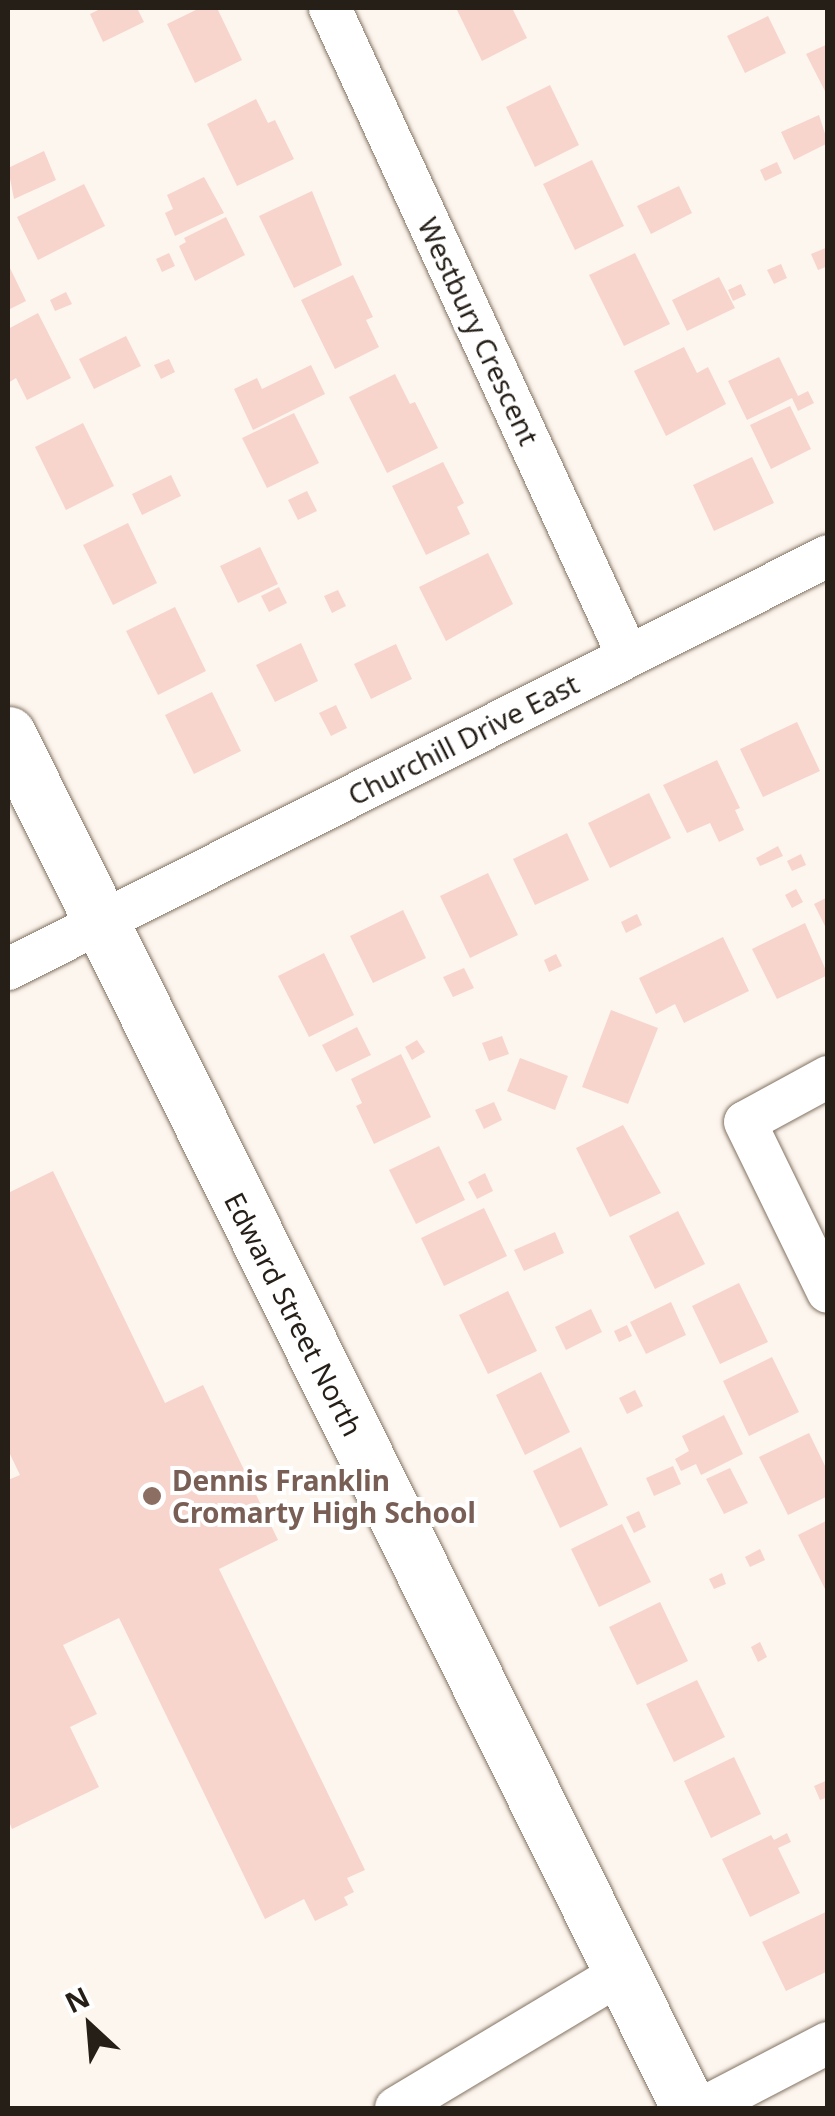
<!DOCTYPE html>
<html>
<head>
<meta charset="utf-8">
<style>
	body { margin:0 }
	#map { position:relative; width:835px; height:2116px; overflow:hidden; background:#fdf6ee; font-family:"Noto Sans",sans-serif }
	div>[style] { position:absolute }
	.building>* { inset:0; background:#f7d4cc }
	.roads { filter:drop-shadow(0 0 2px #837363) drop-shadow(0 0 2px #837363) }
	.minor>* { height:42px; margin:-21px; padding:0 21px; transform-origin:21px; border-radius:21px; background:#fff }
	.secondary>* { height:55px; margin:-27.5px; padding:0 27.5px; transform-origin:27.5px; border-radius:27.5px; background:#fff }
	.dots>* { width:28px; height:28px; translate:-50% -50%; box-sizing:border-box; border:5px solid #fff; border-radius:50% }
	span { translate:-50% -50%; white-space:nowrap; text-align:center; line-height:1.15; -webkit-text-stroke:8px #fff; paint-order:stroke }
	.street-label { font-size:28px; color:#251f18 }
	.education-label { font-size:28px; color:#785e54; font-weight:700 }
	.left { translate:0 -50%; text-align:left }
	.frame { position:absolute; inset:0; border:10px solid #251f18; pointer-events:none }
	.north { position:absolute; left:40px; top:1976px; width:100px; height:100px; -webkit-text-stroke:8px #fff; paint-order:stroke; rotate:334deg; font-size:28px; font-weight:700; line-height:40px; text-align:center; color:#251f18 }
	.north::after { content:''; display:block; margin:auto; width:35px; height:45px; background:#251f18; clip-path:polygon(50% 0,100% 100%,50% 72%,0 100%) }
</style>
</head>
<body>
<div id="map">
	<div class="building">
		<div style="clip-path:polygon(102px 8px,137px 8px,144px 22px,103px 42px,90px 14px)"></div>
		<div style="clip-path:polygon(200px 8px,217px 8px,242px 60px,195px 83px,167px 24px)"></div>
		<div style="clip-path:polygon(456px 8px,512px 8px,527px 38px,482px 61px)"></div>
		<div style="clip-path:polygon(768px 16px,786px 53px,745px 73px,727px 36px)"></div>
		<div style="clip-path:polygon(828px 44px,828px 97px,806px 54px)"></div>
		<div style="clip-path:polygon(550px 85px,579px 145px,535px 167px,506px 107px)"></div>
		<div style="clip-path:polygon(256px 99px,268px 123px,275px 120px,294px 159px,237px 186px,207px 124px)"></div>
		<div style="clip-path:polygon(819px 115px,828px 143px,794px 160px,781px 132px)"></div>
		<div style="clip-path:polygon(44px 151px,56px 180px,14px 199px,8px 168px)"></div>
		<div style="clip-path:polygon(592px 160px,624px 226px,575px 250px,543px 184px)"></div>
		<div style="clip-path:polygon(777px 162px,782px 173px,765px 181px,760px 170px)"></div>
		<div style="clip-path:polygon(204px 177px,224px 213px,175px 236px,165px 213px,173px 209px,167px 195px)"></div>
		<div style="clip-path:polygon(84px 184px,105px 226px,38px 260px,17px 217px)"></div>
		<div style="clip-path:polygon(679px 186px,692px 213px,651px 234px,637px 206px)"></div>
		<div style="clip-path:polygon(312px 191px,342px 265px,294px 288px,259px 216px)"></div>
		<div style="clip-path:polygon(226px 217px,245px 255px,195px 281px,179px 246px,186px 242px,184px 238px)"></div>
		<div style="clip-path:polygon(828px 247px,828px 266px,818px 270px,811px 254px)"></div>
		<div style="clip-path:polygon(169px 253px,175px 266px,162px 272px,156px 259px)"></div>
		<div style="clip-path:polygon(635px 253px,670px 324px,624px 346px,589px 275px)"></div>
		<div style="clip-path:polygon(8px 264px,26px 301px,8px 310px)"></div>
		<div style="clip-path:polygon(781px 264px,787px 278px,774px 284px,767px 270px)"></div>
		<div style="clip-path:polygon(353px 275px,373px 317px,366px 320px,379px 347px,335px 369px,301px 300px)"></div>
		<div style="clip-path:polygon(719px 277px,735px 308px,687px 331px,672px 300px)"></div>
		<div style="clip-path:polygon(741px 284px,746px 295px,733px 301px,728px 290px)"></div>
		<div style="clip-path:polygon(66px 292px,72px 304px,55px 311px,50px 300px)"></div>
		<div style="clip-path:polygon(38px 313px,71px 378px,27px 400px,16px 378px,8px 383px,8px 329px)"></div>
		<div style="clip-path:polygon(126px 336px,141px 366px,94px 389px,79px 359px)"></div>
		<div style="clip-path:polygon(684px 347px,697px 373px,708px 367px,726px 404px,666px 436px,634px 371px)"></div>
		<div style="clip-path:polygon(779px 357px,798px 396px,808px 391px,814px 403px,798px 411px,792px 398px,747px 420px,728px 381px)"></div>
		<div style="clip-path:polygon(169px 359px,175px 372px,161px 379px,154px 365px)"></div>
		<div style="clip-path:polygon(311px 365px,325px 394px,253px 430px,234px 389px,257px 378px,262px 389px)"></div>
		<div style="clip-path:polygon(395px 374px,410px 404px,415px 402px,438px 448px,387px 473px,349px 397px)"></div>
		<div style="clip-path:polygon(790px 406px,811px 449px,771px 469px,750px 425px)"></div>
		<div style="clip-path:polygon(294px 413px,319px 463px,267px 488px,242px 438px)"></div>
		<div style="clip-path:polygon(83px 423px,114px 486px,66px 510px,35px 447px)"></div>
		<div style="clip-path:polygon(752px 457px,774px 503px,714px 531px,693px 485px)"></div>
		<div style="clip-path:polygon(443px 462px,464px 503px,457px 507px,470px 534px,426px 555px,392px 486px)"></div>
		<div style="clip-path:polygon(171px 475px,181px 496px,142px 515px,132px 494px)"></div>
		<div style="clip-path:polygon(307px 491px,317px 511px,298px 520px,288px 500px)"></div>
		<div style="clip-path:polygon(128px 523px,157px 583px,113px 605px,83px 545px)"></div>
		<div style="clip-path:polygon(260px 547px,278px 584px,238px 603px,220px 566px)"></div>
		<div style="clip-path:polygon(488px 553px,513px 604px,446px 641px,419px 587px)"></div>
		<div style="clip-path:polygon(279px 587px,287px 603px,269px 612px,261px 596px)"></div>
		<div style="clip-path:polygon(338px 590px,346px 606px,332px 613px,324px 596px)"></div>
		<div style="clip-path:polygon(175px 607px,206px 671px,158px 695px,126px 631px)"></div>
		<div style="clip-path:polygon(301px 643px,318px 681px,275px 702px,256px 665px)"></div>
		<div style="clip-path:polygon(396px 644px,412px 679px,371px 699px,354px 664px)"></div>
		<div style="clip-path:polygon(212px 692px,241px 751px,194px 774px,165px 715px)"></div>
		<div style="clip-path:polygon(336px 705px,347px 728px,331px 736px,319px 713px)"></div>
		<div style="clip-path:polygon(797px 722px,820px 771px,763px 797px,740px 749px)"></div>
		<div style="clip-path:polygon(717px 760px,740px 808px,735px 810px,744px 830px,719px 842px,710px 823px,687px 833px,663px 785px)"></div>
		<div style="clip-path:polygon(649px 793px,671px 838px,610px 868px,588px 823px)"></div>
		<div style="clip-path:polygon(567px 833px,589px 880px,535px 905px,513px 859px)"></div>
		<div style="clip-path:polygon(778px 846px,783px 856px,760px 866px,756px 858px)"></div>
		<div style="clip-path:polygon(801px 854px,806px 865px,792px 871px,787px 861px)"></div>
		<div style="clip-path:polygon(488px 873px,518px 935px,470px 958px,440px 896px)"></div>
		<div style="clip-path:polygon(796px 889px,803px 902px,792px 908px,785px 895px)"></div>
		<div style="clip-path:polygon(828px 897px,828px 932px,814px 904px)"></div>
		<div style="clip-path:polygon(403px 910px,426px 958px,373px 983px,350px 936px)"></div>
		<div style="clip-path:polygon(637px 914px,642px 925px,626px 933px,621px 922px)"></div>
		<div style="clip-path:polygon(805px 923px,828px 975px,777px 999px,752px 949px)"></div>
		<div style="clip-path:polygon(723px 937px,749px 991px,684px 1023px,675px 1004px,656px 1014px,639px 978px)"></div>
		<div style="clip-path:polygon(324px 953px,354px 1015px,309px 1037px,278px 976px)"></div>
		<div style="clip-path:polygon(556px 954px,562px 966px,549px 972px,544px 960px)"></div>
		<div style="clip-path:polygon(464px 968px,474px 988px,453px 997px,443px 977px)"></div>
		<div style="clip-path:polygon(611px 1010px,658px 1028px,628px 1104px,582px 1087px)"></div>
		<div style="clip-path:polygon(357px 1027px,371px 1055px,336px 1072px,322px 1045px)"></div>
		<div style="clip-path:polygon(502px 1036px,509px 1054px,489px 1061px,482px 1043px)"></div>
		<div style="clip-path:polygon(417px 1040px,425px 1052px,412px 1060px,405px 1047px)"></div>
		<div style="clip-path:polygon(401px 1054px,431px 1117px,374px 1144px,356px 1106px,362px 1103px,351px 1079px)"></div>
		<div style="clip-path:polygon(520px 1058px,568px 1076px,555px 1110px,507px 1091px)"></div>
		<div style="clip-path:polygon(494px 1102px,502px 1120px,484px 1129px,475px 1110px)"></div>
		<div style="clip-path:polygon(623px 1125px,661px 1193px,610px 1217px,576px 1148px)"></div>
		<div style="clip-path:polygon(439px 1146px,465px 1200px,416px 1224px,389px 1170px)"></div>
		<div style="clip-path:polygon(53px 1171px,165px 1403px,203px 1385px,278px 1540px,219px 1569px,365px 1870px,347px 1878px,354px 1892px,344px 1897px,348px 1905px,315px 1921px,304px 1899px,265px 1919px,119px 1618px,63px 1645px,97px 1714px,70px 1727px,99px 1787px,12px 1829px,8px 1819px,8px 1480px,20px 1475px,8px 1450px,8px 1193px)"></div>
		<div style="clip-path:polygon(485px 1173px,493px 1191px,477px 1199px,468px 1182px)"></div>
		<div style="clip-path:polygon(484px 1208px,507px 1256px,444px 1286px,421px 1238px)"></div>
		<div style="clip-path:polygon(678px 1211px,705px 1264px,655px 1289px,629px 1236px)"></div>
		<div style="clip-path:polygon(555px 1232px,564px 1253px,524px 1271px,514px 1250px)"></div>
		<div style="clip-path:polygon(739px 1283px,768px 1342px,720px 1364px,692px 1306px)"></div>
		<div style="clip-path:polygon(508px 1291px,537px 1351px,488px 1374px,459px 1315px)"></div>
		<div style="clip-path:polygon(671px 1302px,686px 1335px,646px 1354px,630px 1322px)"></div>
		<div style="clip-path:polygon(591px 1309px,602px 1332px,566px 1350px,555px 1327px)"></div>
		<div style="clip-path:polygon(627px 1325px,632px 1336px,619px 1342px,614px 1331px)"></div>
		<div style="clip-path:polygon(772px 1357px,799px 1412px,749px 1436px,723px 1381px)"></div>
		<div style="clip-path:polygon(541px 1372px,570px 1432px,525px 1455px,496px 1395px)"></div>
		<div style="clip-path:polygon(635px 1390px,643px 1406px,627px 1414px,619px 1398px)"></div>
		<div style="clip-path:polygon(724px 1415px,743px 1454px,701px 1475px,696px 1464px,681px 1471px,675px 1459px,689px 1451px,682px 1436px)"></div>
		<div style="clip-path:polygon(809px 1433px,828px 1472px,828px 1496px,788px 1515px,759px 1457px)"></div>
		<div style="clip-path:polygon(581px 1447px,608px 1505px,560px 1528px,533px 1471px)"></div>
		<div style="clip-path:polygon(673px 1466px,681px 1484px,654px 1496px,646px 1478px)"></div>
		<div style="clip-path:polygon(730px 1468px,748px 1503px,724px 1514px,706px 1479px)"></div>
		<div style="clip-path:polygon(639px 1511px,646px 1527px,634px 1533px,626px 1517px)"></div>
		<div style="clip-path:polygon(828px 1520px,828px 1595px,798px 1535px)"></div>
		<div style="clip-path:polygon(622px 1524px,651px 1582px,599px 1607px,571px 1549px)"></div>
		<div style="clip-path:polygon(760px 1549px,765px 1560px,750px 1567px,745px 1557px)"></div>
		<div style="clip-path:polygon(722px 1573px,726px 1584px,714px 1589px,709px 1579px)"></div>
		<div style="clip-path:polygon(660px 1602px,688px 1661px,637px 1685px,609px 1627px)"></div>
		<div style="clip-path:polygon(760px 1642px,767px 1657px,758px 1662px,751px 1647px)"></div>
		<div style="clip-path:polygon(697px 1680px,725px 1737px,674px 1762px,646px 1704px)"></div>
		<div style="clip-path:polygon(734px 1757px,761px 1814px,711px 1838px,684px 1781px)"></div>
		<div style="clip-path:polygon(828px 1780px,828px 1797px,820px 1800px,814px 1786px)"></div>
		<div style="clip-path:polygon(787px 1833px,791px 1842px,778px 1848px,800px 1893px,750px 1917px,722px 1859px,771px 1835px,774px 1840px)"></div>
		<div style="clip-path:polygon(828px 1911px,828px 1971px,786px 1991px,762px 1942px)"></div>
	</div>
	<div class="roads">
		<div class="minor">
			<div style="left:330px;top:8px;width:711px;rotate:65.31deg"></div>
			<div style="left:8px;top:969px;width:918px;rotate:-26.73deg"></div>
			<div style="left:828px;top:1077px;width:94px;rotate:151.5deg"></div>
			<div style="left:745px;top:1122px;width:189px;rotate:64deg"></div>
			<div style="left:396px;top:2108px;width:265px;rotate:-30.9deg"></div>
			<div style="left:703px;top:2108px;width:141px;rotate:-27.5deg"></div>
		</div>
		<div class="secondary">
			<div style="left:8px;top:734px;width:1534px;rotate:63.64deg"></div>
		</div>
	</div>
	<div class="dots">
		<div style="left:152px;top:1496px;background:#8d6e63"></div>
	</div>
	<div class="street-label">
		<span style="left:479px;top:331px;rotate:65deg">Westbury Crescent</span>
		<span style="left:463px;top:739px;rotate:-27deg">Churchill Drive East</span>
		<span style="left:294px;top:1314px;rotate:63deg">Edward Street North</span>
	</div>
	<div class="education-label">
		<span class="left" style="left:172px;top:1496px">Dennis Franklin<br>Cromarty High School</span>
	</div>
	<div class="frame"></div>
	<div class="north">N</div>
</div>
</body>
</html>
